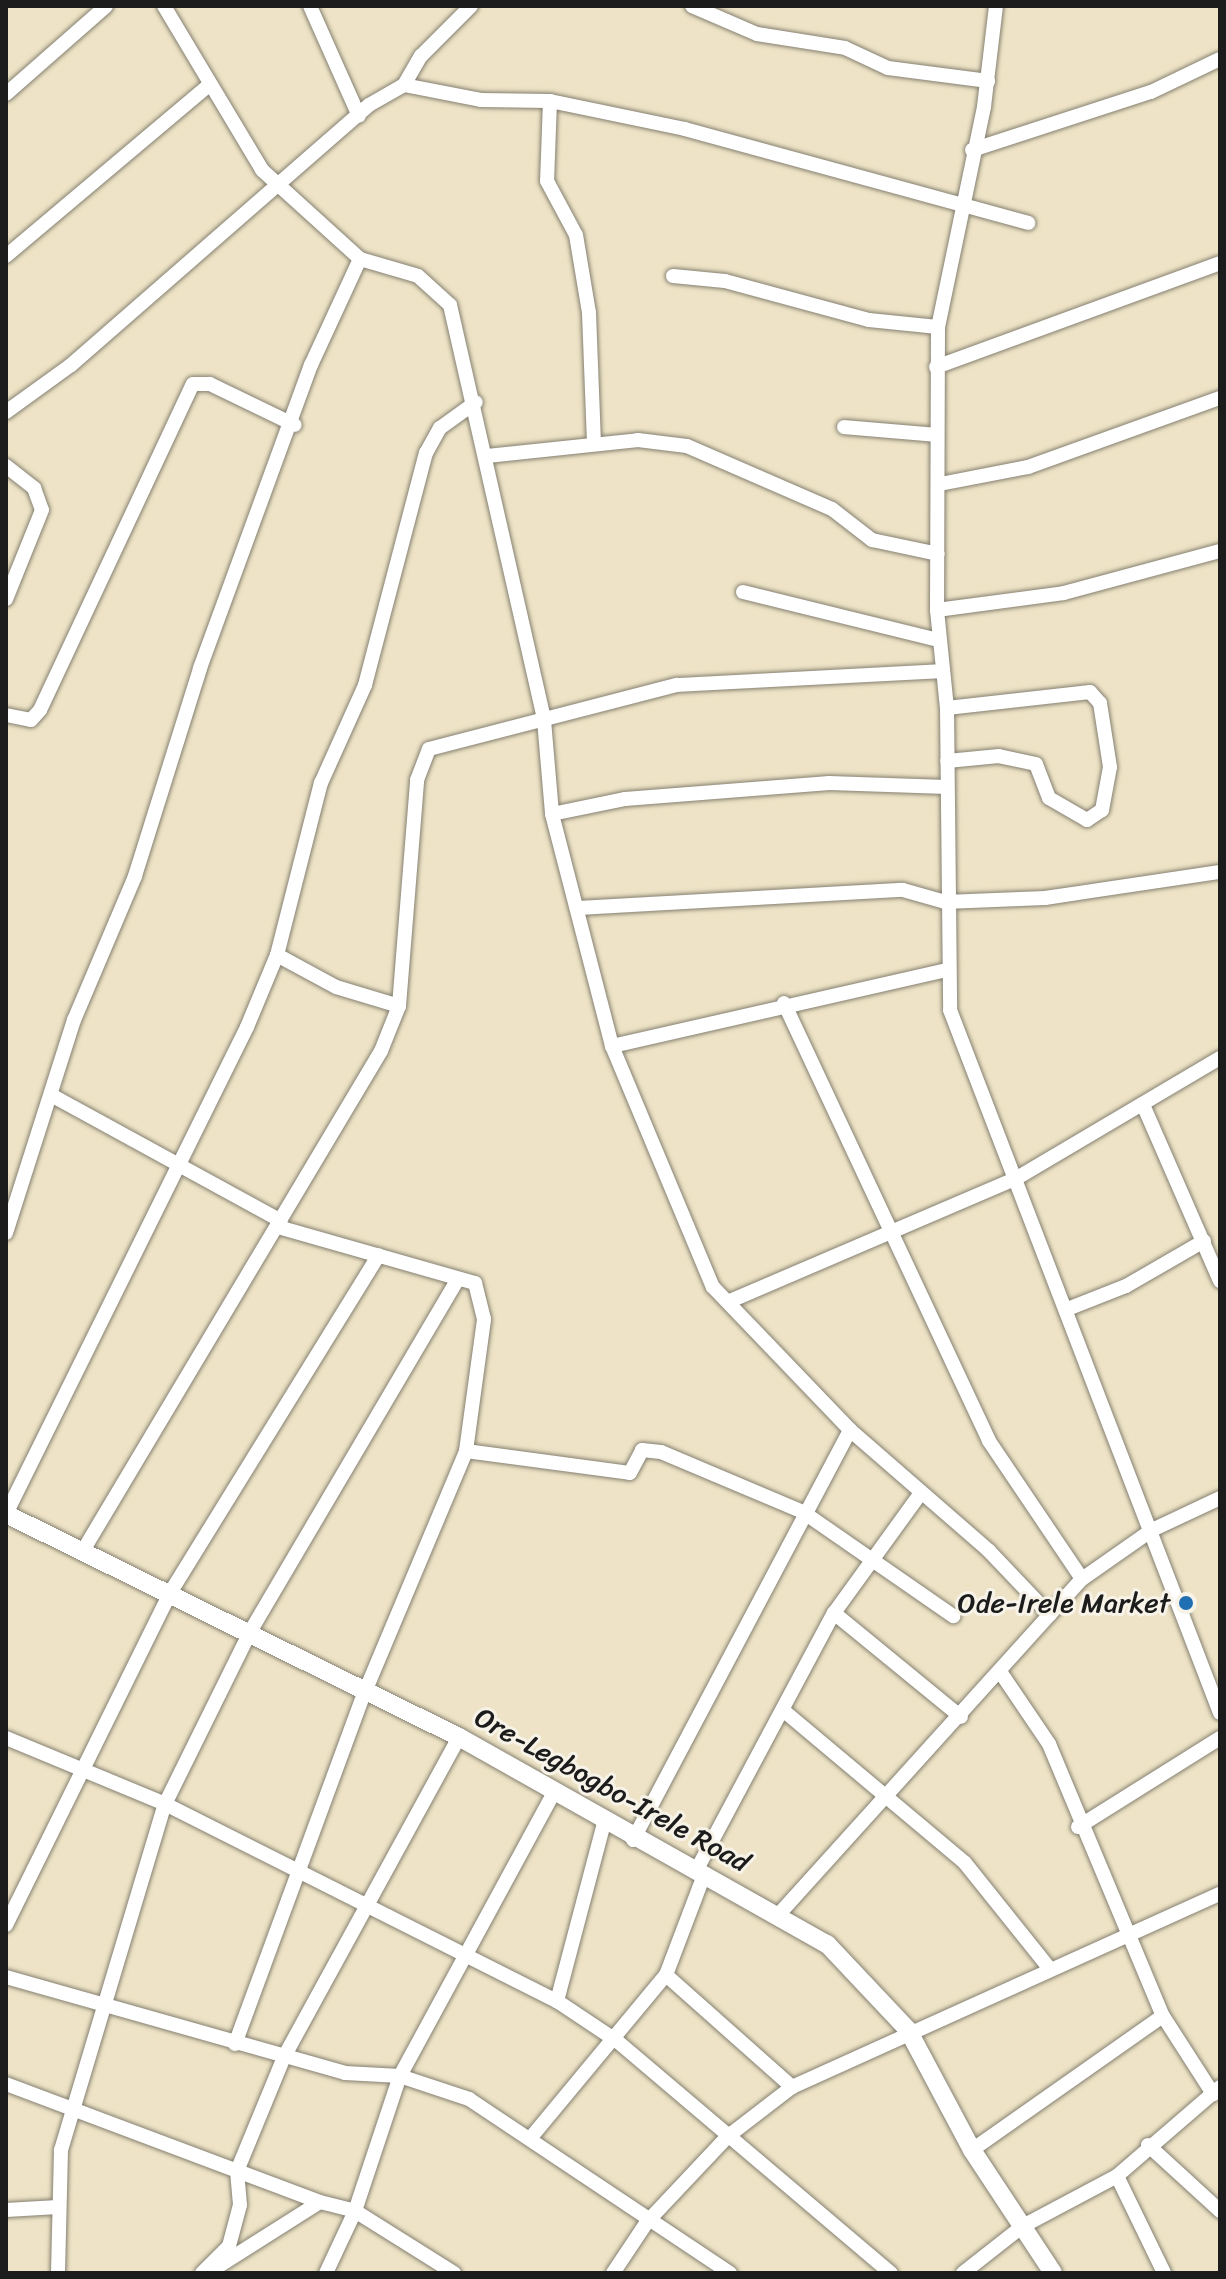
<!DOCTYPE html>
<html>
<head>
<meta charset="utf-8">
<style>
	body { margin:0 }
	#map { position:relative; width:1226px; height:2279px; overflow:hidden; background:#eee3c6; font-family:Sriracha,sans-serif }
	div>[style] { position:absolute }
	.roads { filter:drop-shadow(0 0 2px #858071) drop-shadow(0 0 2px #858071) }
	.minor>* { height:14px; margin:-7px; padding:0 7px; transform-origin:7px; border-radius:7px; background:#fff }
	.major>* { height:18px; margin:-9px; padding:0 9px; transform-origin:9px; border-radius:9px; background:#fff }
	.dots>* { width:22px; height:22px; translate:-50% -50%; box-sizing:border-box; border:4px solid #f7f3e8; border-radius:50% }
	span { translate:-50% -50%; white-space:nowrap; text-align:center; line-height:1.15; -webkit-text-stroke:6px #f7f3e8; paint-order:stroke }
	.poi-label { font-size:28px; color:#1c1c1c }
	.right { translate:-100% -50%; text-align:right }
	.street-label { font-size:28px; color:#1c1c1c }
	.frame { position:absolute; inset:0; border:8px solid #1c1c1c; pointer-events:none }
</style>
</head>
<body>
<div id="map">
	<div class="roads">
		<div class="minor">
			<div style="left:164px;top:6px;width:191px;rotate:59.1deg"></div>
			<div style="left:262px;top:170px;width:132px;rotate:42.2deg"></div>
			<div style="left:360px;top:259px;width:60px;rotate:16.3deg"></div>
			<div style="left:418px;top:276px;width:43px;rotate:42.2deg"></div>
			<div style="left:450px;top:305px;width:426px;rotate:77.2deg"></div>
			<div style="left:544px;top:720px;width:94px;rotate:85.1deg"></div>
			<div style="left:552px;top:814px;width:240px;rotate:75.5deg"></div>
			<div style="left:612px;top:1046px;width:261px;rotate:67.3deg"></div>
			<div style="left:713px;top:1287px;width:198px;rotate:46.2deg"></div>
			<div style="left:850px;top:1430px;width:184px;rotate:41deg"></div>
			<div style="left:989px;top:1551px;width:88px;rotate:46.4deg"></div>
			<div style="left:310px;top:6px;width:120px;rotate:66deg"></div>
			<div style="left:692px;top:6px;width:71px;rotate:23.3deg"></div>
			<div style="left:757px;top:34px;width:89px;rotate:9deg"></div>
			<div style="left:845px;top:48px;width:47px;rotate:24.9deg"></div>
			<div style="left:888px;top:68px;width:101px;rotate:7.4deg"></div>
			<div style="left:996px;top:6px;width:102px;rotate:96.8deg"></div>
			<div style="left:984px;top:107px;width:225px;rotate:101.8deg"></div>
			<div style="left:938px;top:327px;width:283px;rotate:90.2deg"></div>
			<div style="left:937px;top:610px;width:99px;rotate:84.2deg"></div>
			<div style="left:947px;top:708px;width:302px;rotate:89.4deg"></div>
			<div style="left:950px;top:1010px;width:753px;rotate:68.99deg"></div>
			<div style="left:404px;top:85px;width:78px;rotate:11deg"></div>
			<div style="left:481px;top:100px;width:69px;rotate:0.8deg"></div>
			<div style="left:550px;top:101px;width:138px;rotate:11.7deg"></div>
			<div style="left:685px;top:129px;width:356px;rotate:15.3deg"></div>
			<div style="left:6px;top:94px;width:133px;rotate:-41.3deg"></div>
			<div style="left:550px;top:101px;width:80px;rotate:92.1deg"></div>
			<div style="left:547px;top:181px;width:61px;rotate:61.8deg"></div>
			<div style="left:576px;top:235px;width:79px;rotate:80.5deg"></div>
			<div style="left:589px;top:313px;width:130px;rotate:87.8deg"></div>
			<div style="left:972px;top:150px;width:188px;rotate:-18deg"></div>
			<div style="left:1151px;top:92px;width:76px;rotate:-25.6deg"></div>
			<div style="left:6px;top:256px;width:267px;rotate:-40.1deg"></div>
			<div style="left:673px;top:276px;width:52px;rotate:5.5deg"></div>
			<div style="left:725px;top:281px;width:149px;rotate:15.2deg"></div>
			<div style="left:869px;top:320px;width:69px;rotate:5.8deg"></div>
			<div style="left:936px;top:367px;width:302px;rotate:-20.1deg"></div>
			<div style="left:6px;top:412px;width:80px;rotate:-35.9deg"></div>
			<div style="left:71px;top:365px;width:395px;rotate:-41.1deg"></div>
			<div style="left:369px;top:105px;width:40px;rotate:-29.7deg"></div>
			<div style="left:404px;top:85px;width:34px;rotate:-60deg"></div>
			<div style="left:421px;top:56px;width:71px;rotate:-45deg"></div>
			<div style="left:844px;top:427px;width:93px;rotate:4.9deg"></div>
			<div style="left:487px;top:456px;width:152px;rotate:-6deg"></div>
			<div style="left:638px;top:440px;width:49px;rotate:7deg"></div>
			<div style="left:687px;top:446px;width:158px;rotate:23.5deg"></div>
			<div style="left:832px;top:509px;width:51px;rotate:37.8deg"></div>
			<div style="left:872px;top:540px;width:67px;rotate:12deg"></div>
			<div style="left:6px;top:466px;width:36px;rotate:38deg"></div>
			<div style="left:34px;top:488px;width:23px;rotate:70deg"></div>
			<div style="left:42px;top:510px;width:96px;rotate:112deg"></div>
			<div style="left:940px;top:484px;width:90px;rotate:-10.9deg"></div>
			<div style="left:1028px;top:467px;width:204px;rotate:-19.8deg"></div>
			<div style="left:743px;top:592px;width:202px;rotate:13.8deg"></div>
			<div style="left:937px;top:610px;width:128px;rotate:-7.6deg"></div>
			<div style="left:1064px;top:593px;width:162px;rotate:-15.1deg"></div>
			<div style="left:947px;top:708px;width:144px;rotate:-6.4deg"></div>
			<div style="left:1090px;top:692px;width:15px;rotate:48deg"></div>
			<div style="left:1100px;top:703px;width:65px;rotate:81.1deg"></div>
			<div style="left:1110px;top:767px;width:44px;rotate:100.5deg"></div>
			<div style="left:1102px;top:810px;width:18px;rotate:146deg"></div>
			<div style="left:1087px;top:820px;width:44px;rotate:-149.9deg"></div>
			<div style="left:1049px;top:798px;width:36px;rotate:-111deg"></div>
			<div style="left:1036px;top:764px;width:38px;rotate:-168deg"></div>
			<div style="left:999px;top:756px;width:52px;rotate:174.5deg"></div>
			<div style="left:6px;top:715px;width:25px;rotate:11deg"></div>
			<div style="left:31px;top:720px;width:13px;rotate:-48deg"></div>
			<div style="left:40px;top:710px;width:360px;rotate:-64.9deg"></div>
			<div style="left:193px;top:384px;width:17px"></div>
			<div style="left:210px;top:384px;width:94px;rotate:25.8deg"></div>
			<div style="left:552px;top:814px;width:75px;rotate:-11.6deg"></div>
			<div style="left:625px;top:799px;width:205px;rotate:-4.5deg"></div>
			<div style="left:829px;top:783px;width:118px;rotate:1.9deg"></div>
			<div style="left:578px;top:908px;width:325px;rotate:-3.2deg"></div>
			<div style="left:903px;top:890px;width:44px;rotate:15.9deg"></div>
			<div style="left:945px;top:902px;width:100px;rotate:-2.3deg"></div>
			<div style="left:1045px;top:898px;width:177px;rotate:-8.5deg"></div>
			<div style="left:277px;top:955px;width:67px;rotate:28.5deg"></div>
			<div style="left:336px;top:987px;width:66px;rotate:16.8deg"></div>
			<div style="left:784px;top:1003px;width:484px;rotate:64.9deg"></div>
			<div style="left:989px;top:1441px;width:166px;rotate:56deg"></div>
			<div style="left:612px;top:1046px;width:344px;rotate:-12.8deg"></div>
			<div style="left:51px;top:1095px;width:262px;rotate:28.7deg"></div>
			<div style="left:1144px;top:1107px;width:190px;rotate:66.4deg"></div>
			<div style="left:6px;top:1233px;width:224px;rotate:-72.3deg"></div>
			<div style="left:74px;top:1020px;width:156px;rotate:-67deg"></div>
			<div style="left:135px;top:876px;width:218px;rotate:-72.6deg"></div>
			<div style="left:200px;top:668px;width:323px;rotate:-69.9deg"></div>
			<div style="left:311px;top:365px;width:117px;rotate:-65.2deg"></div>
			<div style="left:730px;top:1301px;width:312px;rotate:-23.2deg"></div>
			<div style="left:1017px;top:1178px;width:236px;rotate:-30.6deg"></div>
			<div style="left:1070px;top:1308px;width:60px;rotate:-21.4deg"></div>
			<div style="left:1126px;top:1286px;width:90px;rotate:-30deg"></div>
			<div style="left:466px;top:1451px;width:165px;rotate:7.6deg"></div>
			<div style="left:630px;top:1473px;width:26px;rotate:-62deg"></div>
			<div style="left:642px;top:1450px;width:19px;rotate:6deg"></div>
			<div style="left:661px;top:1452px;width:154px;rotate:22.9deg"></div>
			<div style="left:803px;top:1512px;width:183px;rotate:34.7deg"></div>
			<div style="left:6px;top:1514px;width:543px;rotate:-63.67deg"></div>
			<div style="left:247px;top:1027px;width:78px;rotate:-67.4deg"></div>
			<div style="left:277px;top:955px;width:178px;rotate:-75.7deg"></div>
			<div style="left:321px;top:783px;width:107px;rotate:-65.8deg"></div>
			<div style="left:365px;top:685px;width:240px;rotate:-75.3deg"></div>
			<div style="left:426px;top:453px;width:29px;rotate:-61deg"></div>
			<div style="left:440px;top:428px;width:44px;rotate:-35.8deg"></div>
			<div style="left:84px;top:1549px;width:580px;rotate:-59.19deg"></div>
			<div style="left:381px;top:1051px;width:48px;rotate:-68.2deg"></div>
			<div style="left:399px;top:1006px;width:227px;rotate:-85.4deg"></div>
			<div style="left:417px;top:780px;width:33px;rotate:-69deg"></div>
			<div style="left:429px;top:749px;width:256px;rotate:-14.5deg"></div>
			<div style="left:677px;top:685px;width:265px;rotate:-3deg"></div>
			<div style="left:834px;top:1613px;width:164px;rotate:39.3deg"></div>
			<div style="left:1001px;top:1673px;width:86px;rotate:55.9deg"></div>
			<div style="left:1049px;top:1744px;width:295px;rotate:67.3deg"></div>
			<div style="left:1163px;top:2016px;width:93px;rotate:57.3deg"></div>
			<div style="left:784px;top:1711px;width:236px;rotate:40deg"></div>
			<div style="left:965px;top:1863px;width:134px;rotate:51.3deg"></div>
			<div style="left:6px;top:1738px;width:172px;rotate:22.5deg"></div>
			<div style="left:165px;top:1804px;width:439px;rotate:26.7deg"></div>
			<div style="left:557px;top:2001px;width:72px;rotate:33.7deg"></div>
			<div style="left:617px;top:2041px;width:359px;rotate:40.3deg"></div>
			<div style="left:1078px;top:1827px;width:168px;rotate:-32.1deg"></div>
			<div style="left:633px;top:1840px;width:464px;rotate:-62.1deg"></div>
			<div style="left:696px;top:1871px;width:293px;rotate:-61.9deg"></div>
			<div style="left:834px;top:1613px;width:147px;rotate:-54.1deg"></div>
			<div style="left:780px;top:1913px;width:450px;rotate:-47.9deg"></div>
			<div style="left:1082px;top:1579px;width:85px;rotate:-35deg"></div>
			<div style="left:1152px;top:1530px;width:75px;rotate:-25.2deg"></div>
			<div style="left:6px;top:1925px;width:370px;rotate:-63.7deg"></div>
			<div style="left:170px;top:1593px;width:397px;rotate:-58.3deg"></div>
			<div style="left:666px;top:1975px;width:169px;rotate:41.6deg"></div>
			<div style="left:6px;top:1977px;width:352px;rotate:15.8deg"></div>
			<div style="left:345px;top:2073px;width:55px;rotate:3.1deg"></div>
			<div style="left:400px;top:2076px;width:73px;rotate:18.4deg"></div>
			<div style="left:469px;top:2099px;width:314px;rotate:33.7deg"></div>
			<div style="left:557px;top:2001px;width:188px;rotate:-75.2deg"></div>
			<div style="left:235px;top:2044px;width:373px;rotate:-69.8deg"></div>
			<div style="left:364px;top:1694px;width:264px;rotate:-67.2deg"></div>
			<div style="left:466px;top:1451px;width:133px;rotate:-82.2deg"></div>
			<div style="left:484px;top:1319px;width:37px;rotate:-104deg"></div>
			<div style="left:475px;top:1283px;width:205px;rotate:-164.1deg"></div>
			<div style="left:6px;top:2084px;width:335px;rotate:20.6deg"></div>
			<div style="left:533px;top:2135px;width:208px;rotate:-50.3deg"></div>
			<div style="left:666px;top:1975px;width:107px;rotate:-69.2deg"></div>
			<div style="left:1148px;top:2145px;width:98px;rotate:42.5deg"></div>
			<div style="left:972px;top:2150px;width:233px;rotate:-35.1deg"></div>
			<div style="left:1117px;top:2176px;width:108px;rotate:64.1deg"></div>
			<div style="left:6px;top:2210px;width:52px;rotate:-3.3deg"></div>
			<div style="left:214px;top:2269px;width:125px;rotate:-32.3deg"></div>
			<div style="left:320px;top:2202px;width:36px;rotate:14deg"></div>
			<div style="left:355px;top:2211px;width:117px;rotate:32.1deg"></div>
			<div style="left:58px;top:2273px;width:123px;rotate:-88.6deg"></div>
			<div style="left:61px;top:2150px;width:361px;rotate:-73.3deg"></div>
			<div style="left:165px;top:1804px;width:192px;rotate:-63.7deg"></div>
			<div style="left:250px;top:1632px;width:408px;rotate:-59.5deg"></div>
			<div style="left:202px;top:2273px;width:38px;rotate:-45deg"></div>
			<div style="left:229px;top:2246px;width:42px;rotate:-75deg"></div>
			<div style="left:240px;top:2205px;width:34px;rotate:-95deg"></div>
			<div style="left:237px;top:2171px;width:123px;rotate:-67.6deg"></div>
			<div style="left:284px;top:2057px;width:365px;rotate:-61.3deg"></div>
			<div style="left:326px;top:2273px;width:68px;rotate:-64.9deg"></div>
			<div style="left:355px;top:2211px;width:142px;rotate:-71.6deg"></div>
			<div style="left:400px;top:2076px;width:321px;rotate:-61.5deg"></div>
			<div style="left:613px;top:2273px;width:61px;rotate:-56.3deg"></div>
			<div style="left:647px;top:2222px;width:117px;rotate:-46.7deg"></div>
			<div style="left:727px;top:2137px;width:82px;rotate:-37.6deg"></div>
			<div style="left:792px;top:2087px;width:470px;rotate:-24.3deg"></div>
			<div style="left:963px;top:2273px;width:76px;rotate:-38.1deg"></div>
			<div style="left:1023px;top:2226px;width:106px;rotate:-28deg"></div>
			<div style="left:1117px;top:2176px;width:136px;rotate:-40.8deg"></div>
		</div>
		<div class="major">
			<div style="left:6px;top:1514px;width:505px;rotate:26.21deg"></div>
			<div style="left:459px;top:1737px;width:422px;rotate:29.4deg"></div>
			<div style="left:827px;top:1944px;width:118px;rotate:46.7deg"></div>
			<div style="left:908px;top:2030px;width:136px;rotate:61.9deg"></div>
			<div style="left:972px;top:2150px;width:147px;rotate:56.6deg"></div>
		</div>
	</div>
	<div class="dots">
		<div style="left:1186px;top:1603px;background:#1f6fb2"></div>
	</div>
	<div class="poi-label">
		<span class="right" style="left:1170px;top:1603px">Ode-Irele Market</span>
	</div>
	<div class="street-label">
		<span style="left:612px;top:1790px;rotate:29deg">Ore-Legbogbo-Irele Road</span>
	</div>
	<div class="frame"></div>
</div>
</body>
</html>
